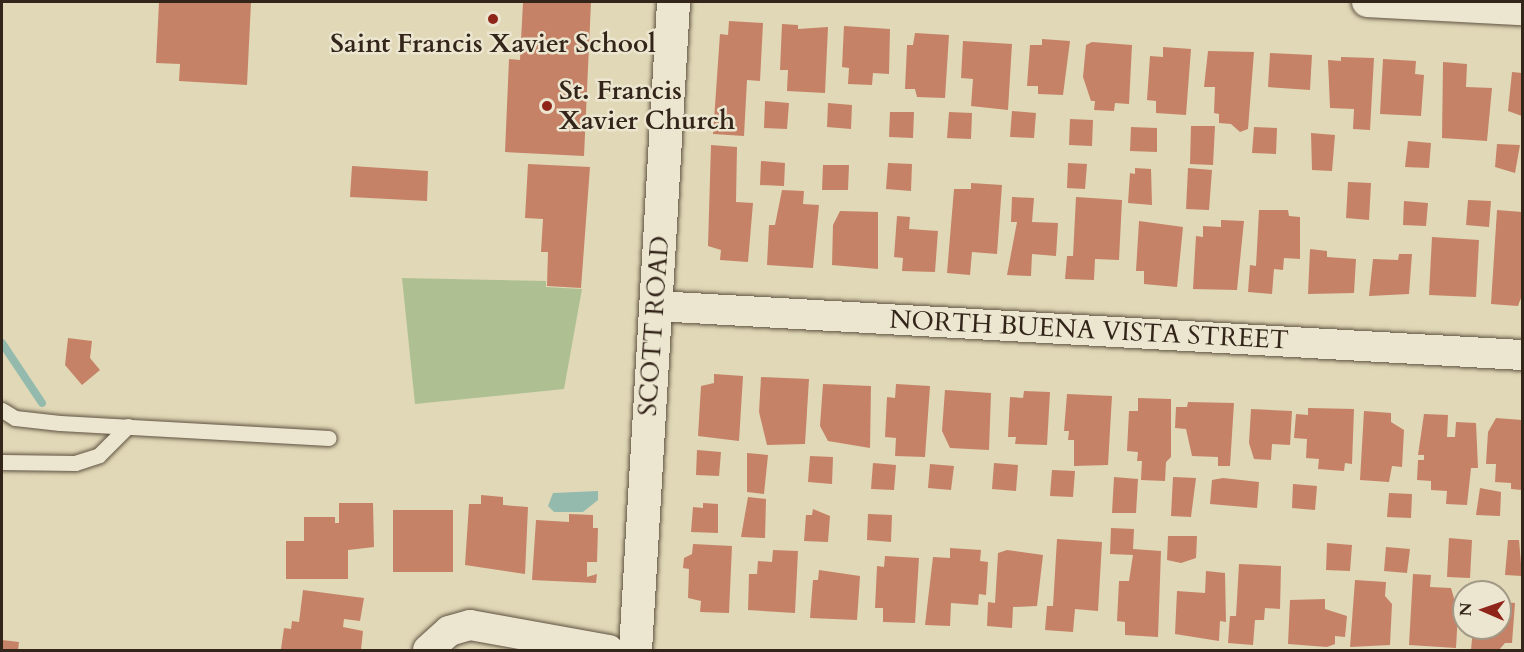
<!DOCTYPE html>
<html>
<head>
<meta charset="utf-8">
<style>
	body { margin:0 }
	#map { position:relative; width:1524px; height:652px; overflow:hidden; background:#e1d8b7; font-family:Cardo,serif }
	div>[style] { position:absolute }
	.green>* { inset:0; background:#aec092 }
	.water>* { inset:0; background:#94baae }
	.stream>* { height:8px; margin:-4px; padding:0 4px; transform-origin:4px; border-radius:4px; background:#94baae }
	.building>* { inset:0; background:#c58266 }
	.roads { filter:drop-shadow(0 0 2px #5f5241) drop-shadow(0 0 2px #5f5241) }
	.lane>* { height:15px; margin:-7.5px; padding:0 7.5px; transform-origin:7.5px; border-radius:7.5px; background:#ece6d0 }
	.street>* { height:30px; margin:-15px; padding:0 15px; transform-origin:15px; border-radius:15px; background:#ece6d0 }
	.secondary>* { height:33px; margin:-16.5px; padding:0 16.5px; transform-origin:16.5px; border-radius:16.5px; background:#ece6d0 }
	.dots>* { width:16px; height:16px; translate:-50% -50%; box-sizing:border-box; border:3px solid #ece6d0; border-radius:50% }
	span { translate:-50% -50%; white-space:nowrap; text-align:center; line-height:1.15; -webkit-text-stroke:5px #ece6d0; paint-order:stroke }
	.poi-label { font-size:26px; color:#34251a; font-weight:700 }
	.left { translate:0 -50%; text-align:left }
	.street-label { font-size:26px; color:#34251a }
	.frame { position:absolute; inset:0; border:3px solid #34251a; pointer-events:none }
	.north { position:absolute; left:1452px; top:580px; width:60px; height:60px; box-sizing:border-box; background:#ece6d0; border:2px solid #a29987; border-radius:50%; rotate:272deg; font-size:16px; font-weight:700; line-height:24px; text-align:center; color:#34251a }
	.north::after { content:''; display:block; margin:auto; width:21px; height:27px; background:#8f2418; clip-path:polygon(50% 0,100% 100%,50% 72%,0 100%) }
</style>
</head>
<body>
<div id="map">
	<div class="green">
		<div style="clip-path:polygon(402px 278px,546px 281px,546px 287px,582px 289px,564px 389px,415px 404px)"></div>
	</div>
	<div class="water">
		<div style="clip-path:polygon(598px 491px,598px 500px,583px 512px,554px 512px,548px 506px,553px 493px)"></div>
	</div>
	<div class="stream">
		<div style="left:2px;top:343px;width:72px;rotate:56.3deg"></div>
	</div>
	<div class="building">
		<div style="clip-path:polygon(159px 2px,251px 2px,247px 85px,179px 81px,180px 64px,156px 63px)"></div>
		<div style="clip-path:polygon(523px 2px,591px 2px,584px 156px,505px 152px,509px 59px,520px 60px)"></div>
		<div style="clip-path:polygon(729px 21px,763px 23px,760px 81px,747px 80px,744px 136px,713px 134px,720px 34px,728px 35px)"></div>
		<div style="clip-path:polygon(782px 24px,798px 25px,798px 29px,828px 27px,825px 93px,787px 91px,788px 70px,780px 70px)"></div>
		<div style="clip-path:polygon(844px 26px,890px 29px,889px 74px,873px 73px,872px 85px,848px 84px,849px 68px,842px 67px)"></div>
		<div style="clip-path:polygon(915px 33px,949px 35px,945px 98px,917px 97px,915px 89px,905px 89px,907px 45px,913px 45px)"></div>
		<div style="clip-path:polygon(1042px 39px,1070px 41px,1063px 95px,1038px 94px,1038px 86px,1027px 86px,1030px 45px,1042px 45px)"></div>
		<div style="clip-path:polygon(963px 41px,1012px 44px,1008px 110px,971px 106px,973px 79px,961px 78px)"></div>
		<div style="clip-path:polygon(1092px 42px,1132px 45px,1129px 104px,1115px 103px,1114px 111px,1094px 110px,1095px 101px,1091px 101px,1083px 77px,1086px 45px)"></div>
		<div style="clip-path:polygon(1163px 47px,1191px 49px,1186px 115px,1156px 113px,1156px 101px,1147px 100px,1150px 56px,1163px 57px)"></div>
		<div style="clip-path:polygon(1208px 51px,1254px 52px,1248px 129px,1240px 132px,1231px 124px,1219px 123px,1219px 114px,1214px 113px,1215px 87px,1204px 87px)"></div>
		<div style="clip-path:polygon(1270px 53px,1312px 55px,1310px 90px,1268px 87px)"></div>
		<div style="clip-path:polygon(1341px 57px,1374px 58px,1370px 130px,1353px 129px,1354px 109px,1330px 108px,1328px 60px,1341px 61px)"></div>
		<div style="clip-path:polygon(1383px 59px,1416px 61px,1415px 74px,1424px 75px,1421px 116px,1380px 114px)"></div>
		<div style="clip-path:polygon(1443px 62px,1467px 64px,1466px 87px,1492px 88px,1487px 141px,1442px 138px)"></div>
		<div style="clip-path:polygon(1512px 72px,1522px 73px,1522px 116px,1508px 111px)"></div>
		<div style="clip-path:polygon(765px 101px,789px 103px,787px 129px,764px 128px)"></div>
		<div style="clip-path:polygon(828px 103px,852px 105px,851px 129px,827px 127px)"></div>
		<div style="clip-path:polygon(1012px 111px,1036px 113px,1034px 138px,1010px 137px)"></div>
		<div style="clip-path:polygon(890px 112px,914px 112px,913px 138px,889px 137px)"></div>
		<div style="clip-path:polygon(949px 112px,972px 113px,971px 139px,947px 138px)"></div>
		<div style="clip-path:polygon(1070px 119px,1093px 120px,1092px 146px,1069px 145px)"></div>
		<div style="clip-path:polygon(1191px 126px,1215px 126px,1213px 165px,1190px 164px)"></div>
		<div style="clip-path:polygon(1131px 127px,1157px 128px,1157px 152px,1130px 151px)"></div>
		<div style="clip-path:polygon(1254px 127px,1277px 128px,1276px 154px,1252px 153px)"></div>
		<div style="clip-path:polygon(1311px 133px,1335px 135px,1332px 171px,1312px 170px)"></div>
		<div style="clip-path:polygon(1408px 141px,1431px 143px,1429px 168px,1405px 167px)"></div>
		<div style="clip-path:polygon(1497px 144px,1520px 145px,1515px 173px,1495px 167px)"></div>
		<div style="clip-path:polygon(711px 145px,737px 147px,736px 202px,753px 203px,748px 262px,720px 260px,721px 250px,708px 246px)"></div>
		<div style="clip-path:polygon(761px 161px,785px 163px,784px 186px,760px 185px)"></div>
		<div style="clip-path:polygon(888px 163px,912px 164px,911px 191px,886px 189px)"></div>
		<div style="clip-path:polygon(1068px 163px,1087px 164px,1085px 189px,1067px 188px)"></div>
		<div style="clip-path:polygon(528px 164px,590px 167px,581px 288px,547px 286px,548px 252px,541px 252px,543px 219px,525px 218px)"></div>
		<div style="clip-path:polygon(823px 165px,849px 165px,848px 190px,822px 190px)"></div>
		<div style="clip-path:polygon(352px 166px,428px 171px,427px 201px,350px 197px)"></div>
		<div style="clip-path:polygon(1135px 168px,1151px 169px,1152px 205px,1128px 203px,1130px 173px,1135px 174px)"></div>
		<div style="clip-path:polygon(1188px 168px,1212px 170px,1209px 210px,1186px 209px)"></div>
		<div style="clip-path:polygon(1348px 182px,1371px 183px,1369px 220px,1346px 218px)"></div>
		<div style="clip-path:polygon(971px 183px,1002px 185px,997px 254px,972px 252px,970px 275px,947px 273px,954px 189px,971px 189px)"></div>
		<div style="clip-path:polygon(782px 190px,804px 191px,803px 204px,819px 205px,813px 268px,767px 265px,769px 225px,775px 225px)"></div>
		<div style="clip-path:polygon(1012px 197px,1034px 198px,1032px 222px,1058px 223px,1056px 256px,1032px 254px,1031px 276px,1007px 275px,1017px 222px,1011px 222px)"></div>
		<div style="clip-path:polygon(1076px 197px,1122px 200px,1119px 260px,1095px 259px,1094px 280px,1065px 279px,1067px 256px,1073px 256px)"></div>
		<div style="clip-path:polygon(1468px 200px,1491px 201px,1489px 227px,1466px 225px)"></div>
		<div style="clip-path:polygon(1404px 201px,1428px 203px,1426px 226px,1403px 225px)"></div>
		<div style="clip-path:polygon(1259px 210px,1288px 210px,1289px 216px,1300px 217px,1300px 259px,1284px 258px,1283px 270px,1274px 269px,1272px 294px,1248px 292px,1250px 265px,1256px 266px)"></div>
		<div style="clip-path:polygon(1497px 210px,1522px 212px,1522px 295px,1518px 306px,1491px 304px)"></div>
		<div style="clip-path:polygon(840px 211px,878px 212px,878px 269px,832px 265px,833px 225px)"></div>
		<div style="clip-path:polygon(897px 216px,910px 217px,909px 229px,938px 231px,935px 272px,902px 271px,903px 258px,894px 257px)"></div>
		<div style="clip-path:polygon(1221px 220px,1244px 221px,1237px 290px,1193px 289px,1196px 236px,1203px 237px,1203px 226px,1221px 227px)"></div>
		<div style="clip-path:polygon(1139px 221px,1183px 227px,1177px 287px,1144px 284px,1144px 271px,1136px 271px)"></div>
		<div style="clip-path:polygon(1432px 237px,1479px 240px,1476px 297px,1429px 295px)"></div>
		<div style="clip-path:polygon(1310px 249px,1327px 251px,1327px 257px,1356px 259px,1354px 293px,1308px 294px)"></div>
		<div style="clip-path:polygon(1399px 254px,1412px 254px,1409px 294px,1369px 296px,1373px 259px,1398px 260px)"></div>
		<div style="clip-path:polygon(68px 338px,92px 341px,90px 358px,100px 370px,82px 385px,65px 365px)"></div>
		<div style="clip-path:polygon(714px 374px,743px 376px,739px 441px,698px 436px,701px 386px,714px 383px)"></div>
		<div style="clip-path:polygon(761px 377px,809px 379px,805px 444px,767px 445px,759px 412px)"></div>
		<div style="clip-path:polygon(823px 384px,871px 386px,870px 448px,828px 441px,820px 426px)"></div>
		<div style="clip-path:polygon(896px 384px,930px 386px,925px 457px,895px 456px,896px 438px,885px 437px,887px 397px,895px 398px)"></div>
		<div style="clip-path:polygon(945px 390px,991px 393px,989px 450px,950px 448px,942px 431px)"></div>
		<div style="clip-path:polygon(1024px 391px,1050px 392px,1047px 445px,1015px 444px,1016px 437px,1008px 437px,1010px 397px,1023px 398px)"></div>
		<div style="clip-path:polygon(1067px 394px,1112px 396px,1108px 465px,1074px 466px,1074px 440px,1068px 440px,1069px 431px,1064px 431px)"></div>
		<div style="clip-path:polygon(1138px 398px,1171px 399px,1171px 457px,1166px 462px,1165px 481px,1141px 480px,1142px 461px,1137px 461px,1138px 452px,1127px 451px,1129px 411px,1138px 411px)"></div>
		<div style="clip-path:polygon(1188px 402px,1234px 403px,1230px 466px,1218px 466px,1218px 457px,1192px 456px,1186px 429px,1175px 428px,1176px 407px,1187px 407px)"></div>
		<div style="clip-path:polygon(1308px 408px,1354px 409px,1352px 464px,1345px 463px,1344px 471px,1318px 469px,1319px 459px,1306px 458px,1307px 439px,1294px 438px,1296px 414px,1308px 415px)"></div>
		<div style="clip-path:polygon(1251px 409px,1292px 411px,1290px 445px,1272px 444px,1271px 460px,1254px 459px,1249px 443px)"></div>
		<div style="clip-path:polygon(1364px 411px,1391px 413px,1391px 422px,1404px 430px,1402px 467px,1392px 466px,1389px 482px,1360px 480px)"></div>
		<div style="clip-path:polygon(1424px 414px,1448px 415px,1447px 437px,1455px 437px,1456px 422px,1476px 423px,1478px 468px,1471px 468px,1467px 505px,1446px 504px,1447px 491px,1431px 490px,1431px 481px,1417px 480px,1418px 460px,1424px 460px,1424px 455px,1418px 455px)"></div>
		<div style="clip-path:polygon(1496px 418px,1522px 420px,1522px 490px,1511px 489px,1511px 483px,1495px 482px,1496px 464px,1486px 464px,1488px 432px)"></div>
		<div style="clip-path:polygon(697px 450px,721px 452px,719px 476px,696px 475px)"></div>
		<div style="clip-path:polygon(747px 453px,768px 455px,764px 494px,747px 492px)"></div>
		<div style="clip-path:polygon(810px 456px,833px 457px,832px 484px,808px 482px)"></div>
		<div style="clip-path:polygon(873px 463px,896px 465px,894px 490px,871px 489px)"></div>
		<div style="clip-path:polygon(994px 463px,1018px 465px,1016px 491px,992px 489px)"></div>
		<div style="clip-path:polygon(930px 464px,954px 466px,951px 490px,928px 488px)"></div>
		<div style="clip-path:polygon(1052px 470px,1075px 471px,1073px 497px,1050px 496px)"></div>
		<div style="clip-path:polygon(1114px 477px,1138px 479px,1136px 513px,1112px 513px)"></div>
		<div style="clip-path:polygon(1173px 477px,1196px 478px,1191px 517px,1171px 516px)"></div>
		<div style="clip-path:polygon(1223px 478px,1259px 482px,1257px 508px,1210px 504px,1212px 480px)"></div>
		<div style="clip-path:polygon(1293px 484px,1317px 486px,1315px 510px,1292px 508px)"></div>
		<div style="clip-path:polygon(1480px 488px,1501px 492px,1500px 516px,1476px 515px)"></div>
		<div style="clip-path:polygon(1389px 493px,1412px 494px,1411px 518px,1387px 517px)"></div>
		<div style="clip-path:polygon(481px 495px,503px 497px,503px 505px,528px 507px,525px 574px,465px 565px,469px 504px,481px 504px)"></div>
		<div style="clip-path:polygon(748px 497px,766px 499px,765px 538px,741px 537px)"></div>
		<div style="clip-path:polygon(339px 503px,373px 503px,374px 547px,348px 550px,348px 579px,286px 579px,286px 541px,304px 541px,304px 517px,335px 517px,335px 523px,339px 523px)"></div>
		<div style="clip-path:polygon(703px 503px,718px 504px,718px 533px,691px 532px,693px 507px,703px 508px)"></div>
		<div style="clip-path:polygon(813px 509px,830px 516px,828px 542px,804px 541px,806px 515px,812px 515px)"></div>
		<div style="clip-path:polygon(393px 510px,453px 510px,453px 572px,393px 572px)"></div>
		<div style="clip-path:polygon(569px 514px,593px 515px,593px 528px,598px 528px,597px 562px,587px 562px,587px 577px,597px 574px,596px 583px,532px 580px,536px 520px,569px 522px)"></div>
		<div style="clip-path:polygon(868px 514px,892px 515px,891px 542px,867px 540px)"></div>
		<div style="clip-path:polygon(1111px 528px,1134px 529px,1133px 549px,1161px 551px,1158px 637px,1125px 635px,1125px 622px,1117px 621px,1119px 581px,1129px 581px,1133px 555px,1110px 554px)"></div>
		<div style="clip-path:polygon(1168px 536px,1197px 536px,1196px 558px,1181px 563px,1167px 560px)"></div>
		<div style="clip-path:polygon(1449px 538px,1472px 540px,1470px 578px,1447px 577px)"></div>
		<div style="clip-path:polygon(1057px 539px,1102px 542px,1098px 611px,1075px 609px,1073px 632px,1045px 630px,1047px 606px,1053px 606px)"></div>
		<div style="clip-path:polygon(1508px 540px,1519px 540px,1522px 576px,1505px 575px)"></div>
		<div style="clip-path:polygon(1327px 543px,1352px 545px,1350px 571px,1326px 570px)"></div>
		<div style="clip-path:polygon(693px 544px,732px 546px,729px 613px,700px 612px,701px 601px,688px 598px,689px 569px,683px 568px,684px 558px,692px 554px)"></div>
		<div style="clip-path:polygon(1386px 547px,1410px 549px,1407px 573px,1384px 571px)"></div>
		<div style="clip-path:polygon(950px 548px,981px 550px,980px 561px,988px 562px,986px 595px,979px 594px,978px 605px,951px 603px,950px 626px,925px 625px,933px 557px,950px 558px)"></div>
		<div style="clip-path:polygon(773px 550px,798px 551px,795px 613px,748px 610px,749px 574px,757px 574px,758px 561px,772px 562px)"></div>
		<div style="clip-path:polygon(1007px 550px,1043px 555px,1037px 606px,1013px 607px,1012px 628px,987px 626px,988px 602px,995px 603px,998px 553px)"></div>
		<div style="clip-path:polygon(885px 556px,919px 558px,915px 623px,883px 622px,883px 608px,875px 608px,877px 566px,884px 567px)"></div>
		<div style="clip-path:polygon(1239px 564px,1281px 566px,1280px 609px,1265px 608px,1264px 620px,1255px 620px,1253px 645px,1228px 643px,1230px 616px,1236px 616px)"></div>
		<div style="clip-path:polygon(819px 570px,860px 576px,857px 620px,810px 618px,813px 580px,818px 580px)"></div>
		<div style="clip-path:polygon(1206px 571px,1225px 573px,1226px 622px,1220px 621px,1219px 641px,1175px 634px,1177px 591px,1205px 593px)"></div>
		<div style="clip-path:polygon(1413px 574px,1431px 575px,1430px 587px,1451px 588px,1458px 612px,1456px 648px,1409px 645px)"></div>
		<div style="clip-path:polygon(1355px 580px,1386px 582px,1385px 596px,1392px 604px,1390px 645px,1350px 647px)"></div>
		<div style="clip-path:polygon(303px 590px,364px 598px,360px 621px,344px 619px,343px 627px,363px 631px,361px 650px,281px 649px,284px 628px,291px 629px,292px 621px,299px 622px)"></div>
		<div style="clip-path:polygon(1325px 599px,1325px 609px,1347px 616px,1345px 637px,1335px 636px,1335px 644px,1327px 647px,1288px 644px,1290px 600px)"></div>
		<div style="clip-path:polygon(1502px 602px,1515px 603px,1512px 643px,1505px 643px,1499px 650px,1471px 650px,1473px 628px,1500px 628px)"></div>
		<div style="clip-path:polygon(2px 640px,19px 642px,18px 650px,2px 650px)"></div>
	</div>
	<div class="roads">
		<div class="lane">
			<div style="left:2px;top:410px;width:15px;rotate:32deg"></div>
			<div style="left:15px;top:418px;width:45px;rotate:6.3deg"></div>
			<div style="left:60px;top:423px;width:269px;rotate:3.2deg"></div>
			<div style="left:2px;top:462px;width:73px;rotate:0.8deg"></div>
			<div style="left:75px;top:463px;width:25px;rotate:-18deg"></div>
			<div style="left:99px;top:455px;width:41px;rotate:-45deg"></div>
		</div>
		<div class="street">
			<div style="left:1367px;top:2px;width:155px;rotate:3deg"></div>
			<div style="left:656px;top:306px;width:867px;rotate:3.24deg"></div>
			<div style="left:428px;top:650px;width:28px;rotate:-42deg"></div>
			<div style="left:449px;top:631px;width:22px;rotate:-16deg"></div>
			<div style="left:470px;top:625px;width:141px;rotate:10.2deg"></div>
		</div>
		<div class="secondary">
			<div style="left:635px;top:650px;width:649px;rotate:-86.64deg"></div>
		</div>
	</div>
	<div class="dots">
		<div style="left:493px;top:19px;background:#8f2418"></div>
		<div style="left:547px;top:106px;background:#8f2418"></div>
	</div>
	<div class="poi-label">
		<span style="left:493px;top:44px">Saint Francis Xavier School</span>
		<span class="left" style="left:559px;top:106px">St. Francis<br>Xavier Church</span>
	</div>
	<div class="street-label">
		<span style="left:654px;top:326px;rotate:-86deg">SCOTT ROAD</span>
		<span style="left:1089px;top:330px;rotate:3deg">NORTH BUENA VISTA STREET</span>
	</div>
	<div class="frame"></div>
	<div class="north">N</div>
</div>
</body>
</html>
